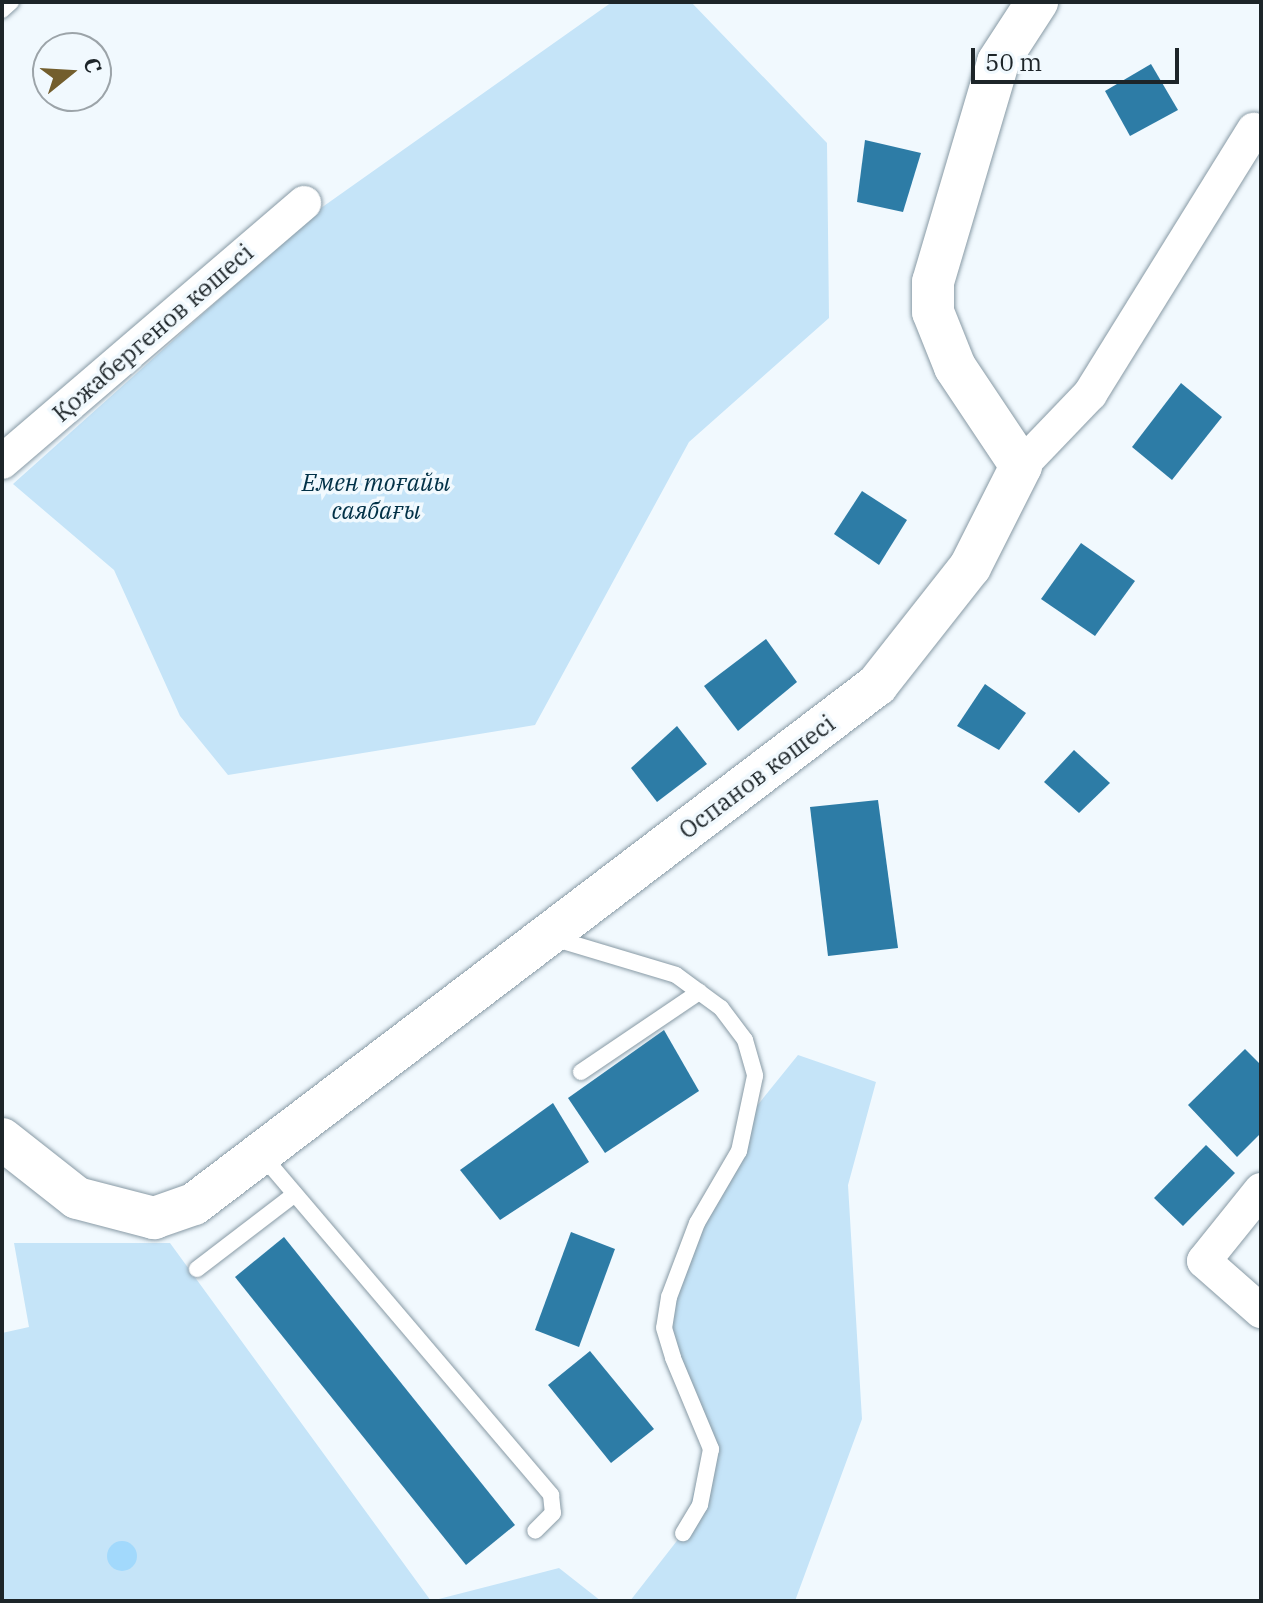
<!DOCTYPE html>
<html>
<head>
<meta charset="utf-8">
<style>
	body { margin:0 }
	#map { position:relative; width:1263px; height:1603px; overflow:hidden; background:#f1f9fe; font-family:"IBM Plex Serif",serif }
	div>[style] { position:absolute }
	.green>* { inset:0; background:#c5e4f8 }
	.water>* { inset:0; background:#a2d9fc }
	.round { border-radius:50% }
	.building>* { inset:0; background:#2d7ca6 }
	.roads { filter:drop-shadow(0 0 2px #889aa5) drop-shadow(0 0 2px #889aa5) }
	.service>* { height:16px; margin:-8px; padding:0 8px; transform-origin:8px; border-radius:8px; background:#fff }
	.minor>* { height:34px; margin:-17px; padding:0 17px; transform-origin:17px; border-radius:17px; background:#fff }
	.tertiary>* { height:42px; margin:-21px; padding:0 21px; transform-origin:21px; border-radius:21px; background:#fff }
	span { translate:-50% -50%; white-space:nowrap; text-align:center; line-height:1.15; -webkit-text-stroke:7px #f1f9fe; paint-order:stroke }
	.street-label { font-size:24px; color:#1d2529 }
	.park-label { font-size:24px; color:#023147; font-style:italic }
	.frame { position:absolute; inset:0; border:4px solid #1d2529; pointer-events:none }
	.north { position:absolute; left:32px; top:32px; width:80px; height:80px; box-sizing:border-box; background:#f1f9fe; border:2px solid #9ca4a9; border-radius:50%; rotate:72deg; font-size:22px; font-weight:700; line-height:32px; text-align:center; color:#1d2529 }
	.north::after { content:''; display:block; margin:auto; width:28px; height:36px; background:#735e2d; clip-path:polygon(50% 0,100% 100%,50% 72%,0 100%) }
	.scale { position:absolute; left:971px; top:48px; width:208px; height:36px; box-sizing:border-box; border:4px solid #1d2529; border-top:0; padding-left:10px; font-size:24px; line-height:28px; white-space:nowrap; color:#1d2529; -webkit-text-stroke:6px #f1f9fe; paint-order:stroke }
</style>
</head>
<body>
<div id="map">
	<div class="green">
		<div style="clip-path:polygon(612px 2px,691px 2px,827px 143px,829px 318px,689px 442px,535px 725px,228px 775px,180px 716px,114px 570px,13px 484px,321px 208px)"></div>
		<div style="clip-path:polygon(798px 1055px,876px 1082px,848px 1185px,862px 1419px,795px 1601px,630px 1601px,683px 1533px,704px 1453px,673px 1358px,669px 1297px,752px 1112px)"></div>
		<div style="clip-path:polygon(14px 1243px,170px 1243px,431px 1601px,559px 1568px,601px 1601px,2px 1601px,2px 1333px,29px 1327px)"></div>
	</div>
	<div class="water">
		<div class="round" style="left:107px;top:1541px;width:30px;height:30px"></div>
	</div>
	<div class="building">
		<div style="clip-path:polygon(1151px 64px,1178px 110px,1130px 136px,1105px 91px)"></div>
		<div style="clip-path:polygon(865px 140px,921px 153px,903px 212px,857px 202px)"></div>
		<div style="clip-path:polygon(1181px 383px,1222px 417px,1172px 480px,1132px 447px)"></div>
		<div style="clip-path:polygon(862px 491px,907px 520px,879px 565px,834px 534px)"></div>
		<div style="clip-path:polygon(1081px 543px,1135px 581px,1095px 636px,1041px 599px)"></div>
		<div style="clip-path:polygon(766px 639px,797px 682px,738px 731px,704px 686px)"></div>
		<div style="clip-path:polygon(985px 684px,1026px 713px,999px 750px,957px 726px)"></div>
		<div style="clip-path:polygon(677px 726px,707px 764px,657px 802px,631px 768px)"></div>
		<div style="clip-path:polygon(1074px 750px,1110px 783px,1079px 813px,1044px 782px)"></div>
		<div style="clip-path:polygon(878px 800px,898px 948px,828px 956px,810px 807px)"></div>
		<div style="clip-path:polygon(664px 1030px,699px 1091px,605px 1153px,568px 1098px)"></div>
		<div style="clip-path:polygon(1245px 1049px,1261px 1065px,1261px 1133px,1237px 1157px,1188px 1105px)"></div>
		<div style="clip-path:polygon(553px 1103px,589px 1162px,500px 1220px,460px 1170px)"></div>
		<div style="clip-path:polygon(1206px 1145px,1235px 1173px,1183px 1226px,1154px 1198px)"></div>
		<div style="clip-path:polygon(571px 1232px,615px 1249px,579px 1347px,535px 1330px)"></div>
		<div style="clip-path:polygon(284px 1237px,515px 1525px,466px 1565px,235px 1277px)"></div>
		<div style="clip-path:polygon(590px 1351px,654px 1429px,611px 1463px,548px 1385px)"></div>
	</div>
	<div class="roads">
		<div class="service">
			<div style="left:2px;top:10px;width:12px;rotate:-42deg"></div>
			<div style="left:553px;top:938px;width:128px;rotate:16.7deg"></div>
			<div style="left:676px;top:975px;width:56px;rotate:36.3deg"></div>
			<div style="left:721px;top:1008px;width:40px;rotate:53deg"></div>
			<div style="left:745px;top:1040px;width:37px;rotate:74deg"></div>
			<div style="left:755px;top:1076px;width:77px;rotate:102deg"></div>
			<div style="left:739px;top:1151px;width:83px;rotate:120.3deg"></div>
			<div style="left:697px;top:1223px;width:79px;rotate:110.7deg"></div>
			<div style="left:669px;top:1297px;width:31px;rotate:99deg"></div>
			<div style="left:664px;top:1328px;width:31px;rotate:73deg"></div>
			<div style="left:673px;top:1358px;width:99px;rotate:67.3deg"></div>
			<div style="left:711px;top:1449px;width:57px;rotate:101.1deg"></div>
			<div style="left:700px;top:1505px;width:33px;rotate:121deg"></div>
			<div style="left:581px;top:1072px;width:143px;rotate:-34.1deg"></div>
			<div style="left:261px;top:1154px;width:448px;rotate:49.6deg"></div>
			<div style="left:551px;top:1495px;width:18px;rotate:84deg"></div>
			<div style="left:553px;top:1513px;width:25px;rotate:135deg"></div>
			<div style="left:197px;top:1269px;width:123px;rotate:-37.4deg"></div>
		</div>
		<div class="minor">
			<div style="left:2px;top:462px;width:398px;rotate:-40.6deg"></div>
			<div style="left:1021px;top:466px;width:100px;rotate:-46.2deg"></div>
			<div style="left:1090px;top:394px;width:311px;rotate:-58.2deg"></div>
			<div style="left:1261px;top:1190px;width:91px;rotate:128.8deg"></div>
			<div style="left:1204px;top:1261px;width:76px;rotate:41.3deg"></div>
		</div>
		<div class="tertiary">
			<div style="left:2px;top:1139px;width:95px;rotate:38.2deg"></div>
			<div style="left:77px;top:1198px;width:80px;rotate:14.6deg"></div>
			<div style="left:154px;top:1218px;width:42px;rotate:-19.3deg"></div>
			<div style="left:194px;top:1204px;width:858px;rotate:-37.23deg"></div>
			<div style="left:877px;top:685px;width:150px;rotate:-51.8deg"></div>
			<div style="left:970px;top:567px;width:113px;rotate:-63.2deg"></div>
			<div style="left:1021px;top:466px;width:119px;rotate:-123.7deg"></div>
			<div style="left:955px;top:367px;width:59px;rotate:-111.8deg"></div>
			<div style="left:933px;top:312px;width:30px;rotate:-90deg"></div>
			<div style="left:933px;top:282px;width:229px;rotate:-73.5deg"></div>
			<div style="left:998px;top:62px;width:72px;rotate:-57deg"></div>
		</div>
	</div>
	<div class="street-label">
		<span style="left:153px;top:333px;rotate:-41deg">Қожабергенов көшесі</span>
		<span style="left:757px;top:777px;rotate:-37deg">Оспанов көшесі</span>
	</div>
	<div class="park-label">
		<span style="left:376px;top:497px">Емен тоғайы<br>саябағы</span>
	</div>
	<div class="frame"></div>
	<div class="north">С</div>
	<div class="scale">50 m</div>
</div>
</body>
</html>
